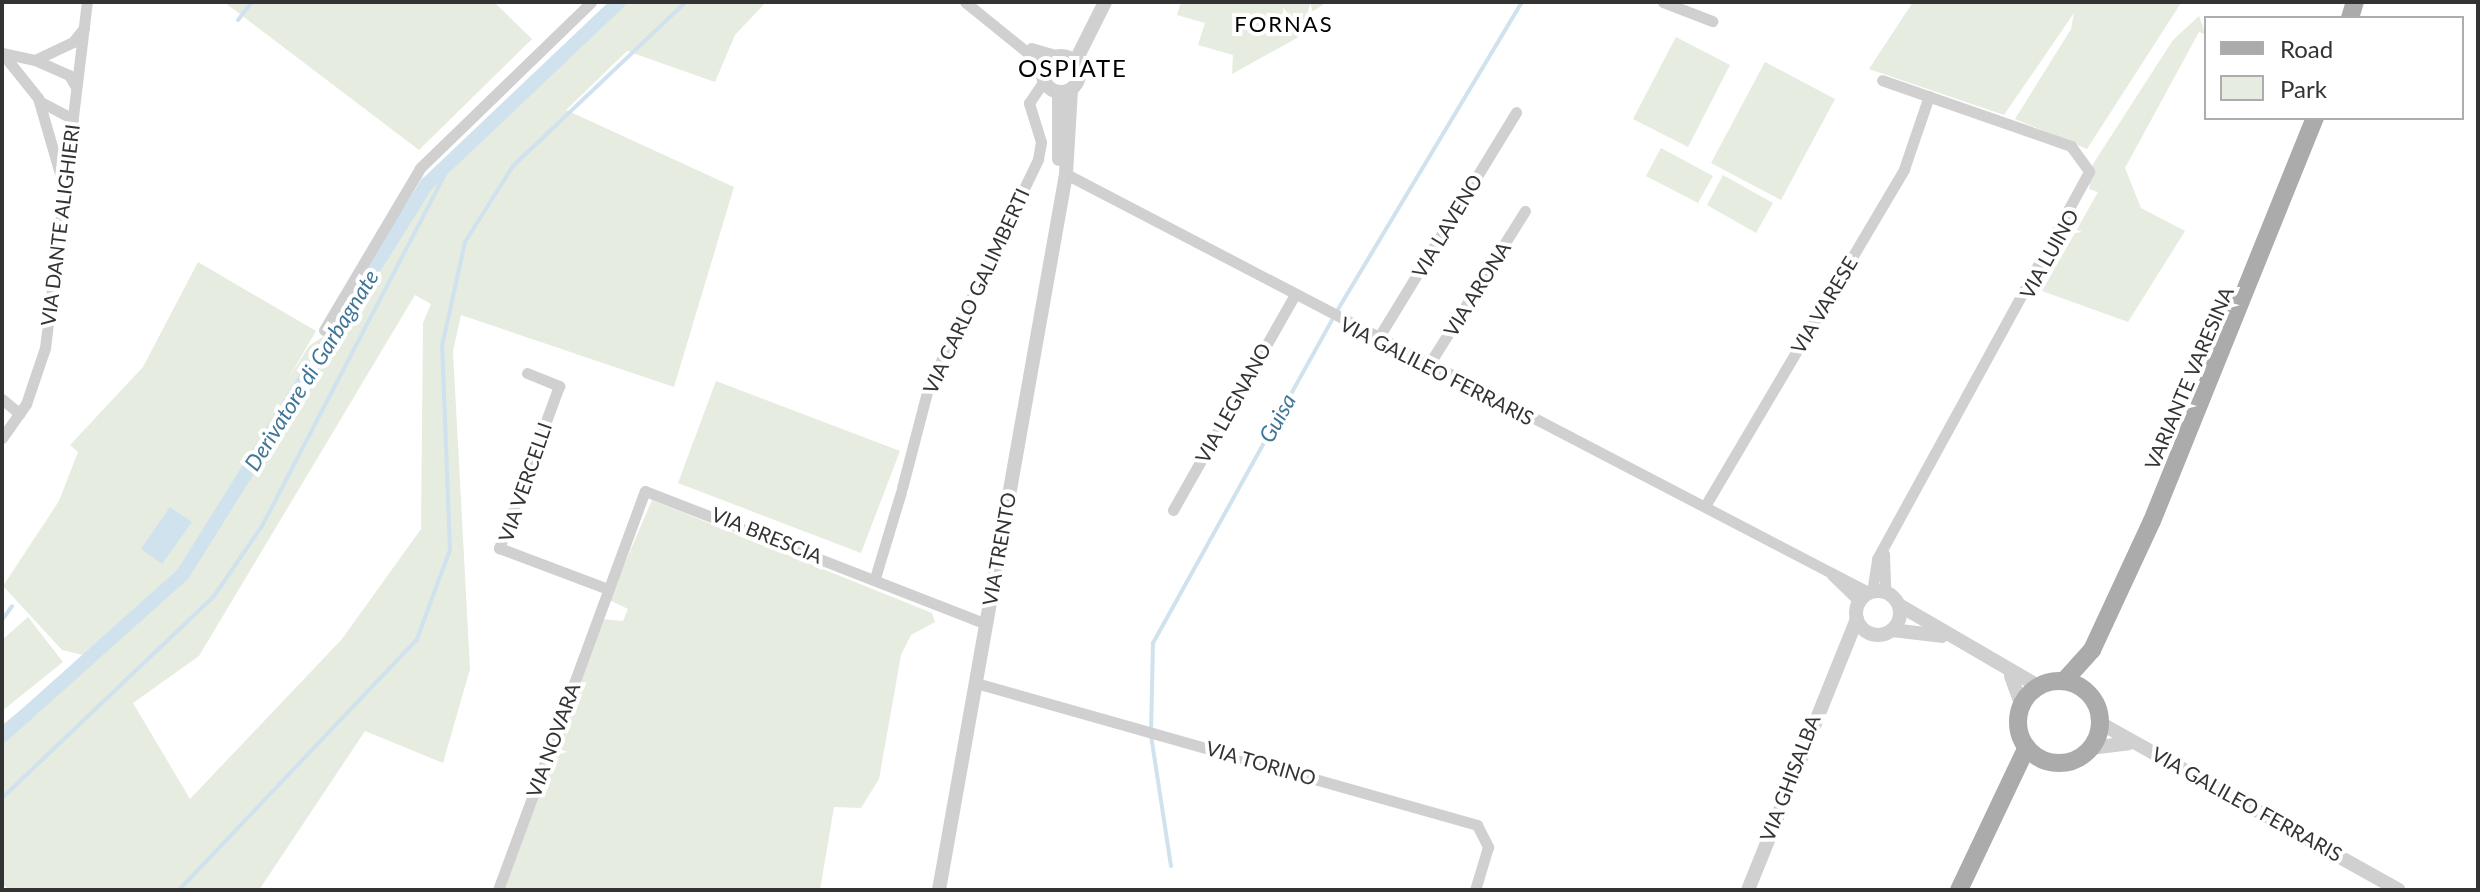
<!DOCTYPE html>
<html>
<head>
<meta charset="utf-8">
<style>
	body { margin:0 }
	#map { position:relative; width:2480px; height:892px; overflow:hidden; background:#fff; font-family:Lato,sans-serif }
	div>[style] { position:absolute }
	.green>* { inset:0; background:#e6ecdf }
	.water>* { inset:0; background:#cfe2ee }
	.stream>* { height:4px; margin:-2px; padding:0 2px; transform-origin:2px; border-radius:2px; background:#cfe2ee }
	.canal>* { height:14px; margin:-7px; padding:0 7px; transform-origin:7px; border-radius:7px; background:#cfe2ee }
	.minor>* { height:11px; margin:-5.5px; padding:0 5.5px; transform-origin:5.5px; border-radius:5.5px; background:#d0d0d0 }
	.tertiary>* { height:14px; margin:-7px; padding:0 7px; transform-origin:7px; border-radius:7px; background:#d0d0d0 }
	.tertiary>.ring { margin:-7px; padding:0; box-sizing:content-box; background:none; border:14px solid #d0d0d0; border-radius:50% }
	.primary>* { height:18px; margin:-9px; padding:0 9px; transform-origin:9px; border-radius:9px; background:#ababab }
	.primary>.ring { margin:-9px; padding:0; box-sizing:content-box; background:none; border:18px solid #ababab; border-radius:50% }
	span { translate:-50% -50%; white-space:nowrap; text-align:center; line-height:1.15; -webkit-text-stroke:8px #fff; paint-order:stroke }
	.street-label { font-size:20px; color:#333 }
	.neighbourhood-label { font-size:22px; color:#000; letter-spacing:2px }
	.water-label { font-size:22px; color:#3f7597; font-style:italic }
	.quarter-label { font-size:24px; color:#000; letter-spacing:2px }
	.frame { position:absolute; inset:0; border:4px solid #333; pointer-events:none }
	.legend { position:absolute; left:2204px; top:16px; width:260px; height:104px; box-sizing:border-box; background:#fff; border:2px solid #adadad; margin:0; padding:10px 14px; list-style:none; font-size:24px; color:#333 }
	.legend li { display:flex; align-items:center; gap:16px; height:40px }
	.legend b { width:40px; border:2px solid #adadad }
</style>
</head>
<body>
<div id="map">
	<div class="green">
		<div style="clip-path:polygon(224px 2px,494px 2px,532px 39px,419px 150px)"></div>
		<div style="clip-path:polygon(evenodd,614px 2px,766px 2px,735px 35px,715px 82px,627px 51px,566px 110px,734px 187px,674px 387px,461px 315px,453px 351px,470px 669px,443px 763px,365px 731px,259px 890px,10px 890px,2px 884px,2px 725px,87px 656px,62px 650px,3px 586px,59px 501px,78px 452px,70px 445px,143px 367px,198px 262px,316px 331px,287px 381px,309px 346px,336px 328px,424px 182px,614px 2px,415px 295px,431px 304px,423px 323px,421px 529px,342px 639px,190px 799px,133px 703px,199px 656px,415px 295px)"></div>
		<div style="clip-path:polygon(1181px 2px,1327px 2px,1306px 16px,1313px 29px,1232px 74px,1233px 55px,1198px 45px,1205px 23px,1177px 15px)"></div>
		<div style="clip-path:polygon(1913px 2px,2181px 2px,2181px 3px,2087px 149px,2015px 119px,2071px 29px,2074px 13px,2004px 115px,1869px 69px)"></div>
		<div style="clip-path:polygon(2199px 16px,2206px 35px,2199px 32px,2125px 168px,2141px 208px,2185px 231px,2128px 322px,2042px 291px,2098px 192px,2089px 189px,2093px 164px,2173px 40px)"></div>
		<div style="clip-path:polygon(1676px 37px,1730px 65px,1688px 147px,1633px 119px)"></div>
		<div style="clip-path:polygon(1765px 62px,1835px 99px,1781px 200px,1711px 163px)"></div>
		<div style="clip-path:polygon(1661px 148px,1713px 176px,1698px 203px,1646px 176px)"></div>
		<div style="clip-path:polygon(1723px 175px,1773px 203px,1756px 233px,1707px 205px)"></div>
		<div style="clip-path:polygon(716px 381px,900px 451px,861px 553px,678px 483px)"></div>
		<div style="clip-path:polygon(652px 500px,932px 613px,935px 622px,911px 635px,901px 655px,879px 779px,861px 808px,834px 807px,820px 890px,504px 890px,602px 619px,623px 621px,628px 609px,609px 600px)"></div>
		<div style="clip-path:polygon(28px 617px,63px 662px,2px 711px,2px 640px)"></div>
	</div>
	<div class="water">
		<div style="clip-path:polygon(170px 507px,192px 522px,162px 564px,141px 549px)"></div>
	</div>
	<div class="stream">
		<div style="left:238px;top:20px;width:23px;rotate:-52deg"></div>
		<div style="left:2px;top:620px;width:17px;rotate:-54deg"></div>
		<div style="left:2px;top:798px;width:293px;rotate:-43.6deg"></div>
		<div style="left:214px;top:596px;width:85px;rotate:-55.6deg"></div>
		<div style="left:262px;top:526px;width:411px;rotate:-62.5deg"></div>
		<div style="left:1171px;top:866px;width:132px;rotate:-98.7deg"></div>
		<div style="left:1151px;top:736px;width:93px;rotate:-88.8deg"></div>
		<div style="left:1153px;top:643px;width:374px;rotate:-61deg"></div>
		<div style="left:1334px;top:316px;width:366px;rotate:-59.1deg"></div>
		<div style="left:179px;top:890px;width:346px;rotate:-46.5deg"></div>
		<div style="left:417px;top:639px;width:95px;rotate:-69.7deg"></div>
		<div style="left:450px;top:550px;width:204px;rotate:-92.2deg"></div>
		<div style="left:442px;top:346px;width:107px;rotate:-77.5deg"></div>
		<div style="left:465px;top:242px;width:90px;rotate:-57.7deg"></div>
		<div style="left:513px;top:166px;width:238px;rotate:-43.5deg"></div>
	</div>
	<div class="canal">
		<div style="left:2px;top:736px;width:243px;rotate:-41.8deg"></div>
		<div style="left:183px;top:574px;width:460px;rotate:-58deg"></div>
		<div style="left:427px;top:184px;width:265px;rotate:-43.5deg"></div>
	</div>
	<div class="minor">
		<div style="left:965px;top:2px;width:102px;rotate:39deg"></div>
		<div style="left:1663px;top:2px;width:53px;rotate:21.2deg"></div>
		<div style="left:1031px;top:48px;width:29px;rotate:16deg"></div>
		<div style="left:2px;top:53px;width:58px;rotate:51.3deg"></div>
		<div style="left:38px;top:98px;width:90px;rotate:73.8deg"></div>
		<div style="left:2px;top:53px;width:34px;rotate:12deg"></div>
		<div style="left:35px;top:60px;width:42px;rotate:-25.3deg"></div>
		<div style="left:73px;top:42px;width:18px;rotate:-52deg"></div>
		<div style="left:35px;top:60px;width:37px;rotate:24deg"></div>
		<div style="left:69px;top:75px;width:14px;rotate:60deg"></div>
		<div style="left:41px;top:102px;width:36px;rotate:28deg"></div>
		<div style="left:1066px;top:174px;width:907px;rotate:27.53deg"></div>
		<div style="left:324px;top:330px;width:188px;rotate:-59.3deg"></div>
		<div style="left:420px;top:168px;width:238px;rotate:-44.1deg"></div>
		<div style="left:1377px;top:340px;width:267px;rotate:-58.6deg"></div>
		<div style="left:1428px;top:366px;width:183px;rotate:-58deg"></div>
		<div style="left:527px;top:373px;width:35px;rotate:22deg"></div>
		<div style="left:559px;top:386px;width:173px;rotate:110.3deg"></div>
		<div style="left:499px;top:548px;width:116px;rotate:20.6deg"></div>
		<div style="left:2px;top:399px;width:23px;rotate:40deg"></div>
		<div style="left:2px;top:438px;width:42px;rotate:-54.8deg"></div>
		<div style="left:26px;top:404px;width:59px;rotate:-71.3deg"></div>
		<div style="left:45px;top:348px;width:349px;rotate:-83.1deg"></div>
		<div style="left:902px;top:488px;width:103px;rotate:-75.4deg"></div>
		<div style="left:928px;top:388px;width:254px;rotate:-64.3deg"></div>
		<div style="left:1038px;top:159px;width:17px;rotate:-80deg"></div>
		<div style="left:1041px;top:142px;width:41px;rotate:-107.1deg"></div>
		<div style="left:1029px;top:103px;width:27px;rotate:-56deg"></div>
		<div style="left:1705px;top:506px;width:391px;rotate:-59.4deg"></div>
		<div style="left:1904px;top:169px;width:77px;rotate:-71.1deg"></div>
		<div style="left:1173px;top:510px;width:246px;rotate:-60.5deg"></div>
		<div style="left:1884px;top:554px;width:38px;rotate:88deg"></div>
		<div style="left:1832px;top:575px;width:39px;rotate:44deg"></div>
		<div style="left:875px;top:578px;width:90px;rotate:-73.2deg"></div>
		<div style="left:1872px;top:592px;width:33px;rotate:-81deg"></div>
		<div style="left:1877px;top:559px;width:442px;rotate:-61.3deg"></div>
		<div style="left:2089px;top:171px;width:31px;rotate:-126deg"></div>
		<div style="left:2071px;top:146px;width:200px;rotate:-160.8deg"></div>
		<div style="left:976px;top:683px;width:521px;rotate:15.82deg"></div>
		<div style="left:1477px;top:825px;width:25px;rotate:63deg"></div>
		<div style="left:1488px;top:847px;width:45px;rotate:106.8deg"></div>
		<div style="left:498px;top:890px;width:425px;rotate:-69.8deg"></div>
		<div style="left:645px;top:491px;width:366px;rotate:21.3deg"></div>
	</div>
	<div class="tertiary">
		<div class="ring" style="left:1043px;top:56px;width:22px;height:22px"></div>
		<div style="left:1075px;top:62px;width:67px;rotate:-63.4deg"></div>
		<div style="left:1059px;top:93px;width:66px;rotate:90deg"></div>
		<div class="ring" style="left:1856px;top:591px;width:30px;height:30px"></div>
		<div style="left:1899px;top:605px;width:161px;rotate:30.2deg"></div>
		<div style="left:1892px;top:630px;width:50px;rotate:6.8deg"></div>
		<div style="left:2011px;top:676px;width:32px;rotate:70deg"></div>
		<div style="left:2100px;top:723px;width:342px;rotate:29.2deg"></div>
		<div style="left:2090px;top:748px;width:39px;rotate:-7deg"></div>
		<div style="left:939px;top:890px;width:727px;rotate:-79.94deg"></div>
		<div style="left:1066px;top:174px;width:84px;rotate:-86.6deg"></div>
		<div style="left:1748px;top:890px;width:292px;rotate:-68.1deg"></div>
	</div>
	<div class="primary">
		<div style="left:2350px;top:18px;width:17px;rotate:-73deg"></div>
		<div style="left:2064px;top:681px;width:42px;rotate:-47.9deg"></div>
		<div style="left:2092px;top:650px;width:142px;rotate:-65.1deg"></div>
		<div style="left:2152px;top:521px;width:435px;rotate:-68deg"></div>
		<div class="ring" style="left:2018px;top:681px;width:64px;height:64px"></div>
		<div style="left:1959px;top:890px;width:158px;rotate:-64.6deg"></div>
	</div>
	<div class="street-label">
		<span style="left:60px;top:225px;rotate:-83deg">VIA DANTE ALIGHIERI</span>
		<span style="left:1447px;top:226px;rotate:-59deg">VIA LAVENO</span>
		<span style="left:2049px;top:254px;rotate:-61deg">VIA LUINO</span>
		<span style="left:1477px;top:289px;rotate:-58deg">VIA ARONA</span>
		<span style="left:976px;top:291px;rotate:-65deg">VIA CARLO GALIMBERTI</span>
		<span style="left:1824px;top:305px;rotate:-59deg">VIA VARESE</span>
		<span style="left:1437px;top:371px;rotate:27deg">VIA GALILEO FERRARIS</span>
		<span style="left:2189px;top:378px;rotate:-67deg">VARIANTE VARESINA</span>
		<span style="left:1233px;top:403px;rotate:-61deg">VIA LEGNANO</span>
		<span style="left:525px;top:482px;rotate:-71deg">VIA VERCELLI</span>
		<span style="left:767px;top:535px;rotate:22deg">VIA BRESCIA</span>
		<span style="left:999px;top:549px;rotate:-80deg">VIA TRENTO</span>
		<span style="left:553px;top:740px;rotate:-70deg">VIA NOVARA</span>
		<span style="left:1261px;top:763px;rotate:16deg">VIA TORINO</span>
		<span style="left:1790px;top:778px;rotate:-69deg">VIA GHISALBA</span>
		<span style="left:2247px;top:804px;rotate:29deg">VIA GALILEO FERRARIS</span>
	</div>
	<div class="neighbourhood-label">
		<span style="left:1284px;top:24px">FORNAS</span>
	</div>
	<div class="water-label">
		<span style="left:311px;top:370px;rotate:-58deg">Derivatore di Garbagnate</span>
		<span style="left:1277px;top:418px;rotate:-61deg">Guisa</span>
	</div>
	<div class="quarter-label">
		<span style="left:1073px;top:68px">OSPIATE</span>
	</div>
	<div class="frame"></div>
	<ul class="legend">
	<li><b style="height:10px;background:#ababab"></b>Road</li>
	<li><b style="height:22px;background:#e6ecdf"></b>Park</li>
	</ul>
</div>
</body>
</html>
